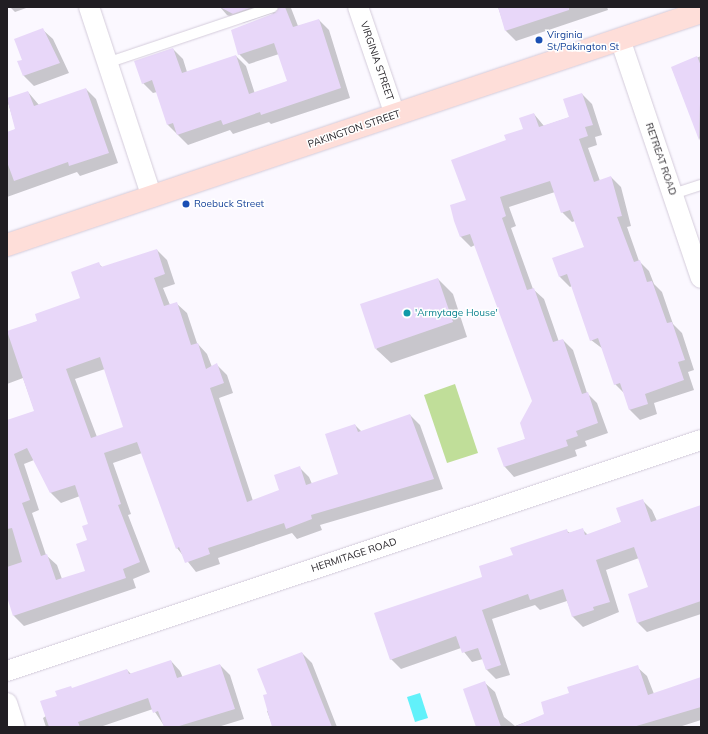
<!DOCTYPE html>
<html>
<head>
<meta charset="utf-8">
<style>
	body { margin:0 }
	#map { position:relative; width:708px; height:734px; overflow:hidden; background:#fbf8ff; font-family:Mulish,sans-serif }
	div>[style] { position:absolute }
	.green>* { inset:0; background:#c0de99 }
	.water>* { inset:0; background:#62f1fa }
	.shadow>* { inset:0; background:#0003 }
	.building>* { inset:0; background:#e8d7f9 }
	.roads { filter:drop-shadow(0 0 1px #d4ccdb) drop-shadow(0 0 1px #d4ccdb) }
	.lane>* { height:10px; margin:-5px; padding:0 5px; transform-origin:5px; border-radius:5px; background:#fff }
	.street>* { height:20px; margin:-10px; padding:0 10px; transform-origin:10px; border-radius:10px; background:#fff }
	.secondary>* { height:22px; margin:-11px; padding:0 11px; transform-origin:11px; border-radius:11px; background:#feded9 }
	.dots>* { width:11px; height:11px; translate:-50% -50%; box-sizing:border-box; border:2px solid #fff; border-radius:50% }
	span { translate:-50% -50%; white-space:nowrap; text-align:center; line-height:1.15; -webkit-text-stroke:3px #fff; paint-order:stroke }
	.transit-label { font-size:10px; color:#164399 }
	.left { translate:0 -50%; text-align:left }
	.street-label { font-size:10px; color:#211e23 }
	.culture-label { font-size:10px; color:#0d838f }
	.frame { position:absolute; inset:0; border:8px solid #211e23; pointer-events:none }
</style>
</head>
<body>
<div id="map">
	<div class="green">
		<div style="clip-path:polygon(455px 384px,478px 453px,447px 463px,424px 395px)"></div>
	</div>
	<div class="water">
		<div style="clip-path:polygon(420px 693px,428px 718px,415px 722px,407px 697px)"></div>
	</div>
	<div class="shadow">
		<div style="clip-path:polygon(10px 7px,29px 7px,15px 12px)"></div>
		<div style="clip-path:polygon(220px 7px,294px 7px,291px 8px,298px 26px,319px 20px,329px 30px,350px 98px,271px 124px,269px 122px,233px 134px,230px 130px,188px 145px,168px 125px,157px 92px,153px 93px,143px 83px,173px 49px,183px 59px,187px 72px,236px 56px,246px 66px,255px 94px,288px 82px,279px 54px,249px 64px,239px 54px,273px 13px,243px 23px,227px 15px)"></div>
		<div style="clip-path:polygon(498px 7px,607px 7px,608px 10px,516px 41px,506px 31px)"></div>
		<div style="clip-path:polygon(43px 30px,53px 39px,69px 73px,34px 86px,24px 76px,19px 62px,24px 60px)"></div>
		<div style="clip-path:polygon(701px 56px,701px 143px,672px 68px)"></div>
		<div style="clip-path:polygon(86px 89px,96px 99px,118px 163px,80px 176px,77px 172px,7px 197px,7px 134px,16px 129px,7px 99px,28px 92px,39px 105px)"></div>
		<div style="clip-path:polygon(582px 94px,592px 104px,602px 135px,595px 137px,597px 145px,588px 148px,600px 181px,611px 177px,621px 187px,631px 226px,627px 227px,639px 261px,649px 271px,654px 284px,662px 292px,673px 324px,682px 333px,694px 370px,688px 372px,694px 390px,654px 403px,657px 414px,640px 420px,630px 410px,625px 394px,615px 384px,603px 349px,591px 340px,572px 286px,570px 287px,560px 277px,554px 259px,585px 248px,575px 221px,572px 222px,562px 212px,555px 192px,509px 207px,516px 226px,511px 228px,533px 289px,544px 299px,559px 342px,563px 340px,573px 350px,587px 393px,597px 403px,608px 433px,585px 441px,587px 446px,575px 450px,577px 456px,514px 477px,505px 467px,498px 449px,526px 439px,533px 401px,475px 245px,471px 247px,461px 237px,455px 221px,507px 141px,524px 129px,534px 114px,544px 126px,570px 117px)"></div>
		<div style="clip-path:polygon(evenodd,157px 250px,167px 260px,175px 284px,163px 288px,170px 305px,176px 303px,187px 313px,197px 343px,207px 354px,212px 367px,217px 365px,227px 375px,233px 393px,219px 398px,253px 501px,281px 491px,299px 467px,309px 477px,312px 484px,339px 475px,355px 425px,362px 432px,410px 415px,420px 425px,443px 489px,320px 525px,322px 530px,297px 539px,292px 533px,218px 558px,220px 564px,196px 572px,177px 548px,142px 453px,113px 463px,131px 514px,128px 515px,150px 572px,133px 579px,136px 588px,24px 626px,14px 616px,7px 591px,7px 421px,35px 412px,23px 378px,7px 384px,7px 332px,39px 321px,81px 299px,99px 264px,103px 268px,157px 250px,105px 369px,125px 428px,97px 437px,75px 379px,105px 369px,157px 250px,34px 460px,51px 493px,61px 503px,80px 496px,89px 524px,86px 572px,62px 579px,57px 565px,46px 555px,32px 513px,39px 510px,24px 464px,34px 460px)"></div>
		<div style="clip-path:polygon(438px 279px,453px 294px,467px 337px,391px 363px,376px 349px)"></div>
		<div style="clip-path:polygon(642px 500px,652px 510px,657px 521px,701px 506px,701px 614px,647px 632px,638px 623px,649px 588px,639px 558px,606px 570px,619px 612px,583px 627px,573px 617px,567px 601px,540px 610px,535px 605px,492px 619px,510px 675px,496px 679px,486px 669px,483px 659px,472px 662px,461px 648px,401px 669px,391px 659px,484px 577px,514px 555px,567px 531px,570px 533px,582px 529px,588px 535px,622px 522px)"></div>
		<div style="clip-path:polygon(302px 653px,312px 663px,337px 727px,273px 727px,267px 711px,270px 710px,268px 694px)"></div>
		<div style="clip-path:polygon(171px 661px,180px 671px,183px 678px,220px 665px,230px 675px,244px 719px,218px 727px,165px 727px,153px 709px,100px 727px,46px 727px,43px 718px,46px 716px,58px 696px,127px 670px,131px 674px)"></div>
		<div style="clip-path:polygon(637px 667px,647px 676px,654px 694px,701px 678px,701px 720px,679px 727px,477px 727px,485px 683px,495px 692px,504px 717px,515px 726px,545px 715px,570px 694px)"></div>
	</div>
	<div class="building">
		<div style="clip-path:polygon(220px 7px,253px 7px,233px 14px)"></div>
		<div style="clip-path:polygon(279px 7px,285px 7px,293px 27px,319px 19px,341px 88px,261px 115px,260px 112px,223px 125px,221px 120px,177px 135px,173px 123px,167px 125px,152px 80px,142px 84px,134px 61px,173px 48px,182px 73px,236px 55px,249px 94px,287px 81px,274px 43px,238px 55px,231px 30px,275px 13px)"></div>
		<div style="clip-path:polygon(498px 7px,569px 7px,569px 10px,505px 31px)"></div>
		<div style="clip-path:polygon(43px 28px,60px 63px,23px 76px,17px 61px,22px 60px,14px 39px)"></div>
		<div style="clip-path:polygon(697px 56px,701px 66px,699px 140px,671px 67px)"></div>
		<div style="clip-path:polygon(86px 88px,109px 153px,69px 166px,68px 162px,14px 181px,7px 162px,7px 132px,15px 129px,7px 98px,28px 91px,34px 106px)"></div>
		<div style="clip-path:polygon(582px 93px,593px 125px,585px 127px,588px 136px,579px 139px,594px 182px,611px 176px,622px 216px,617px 217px,634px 262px,640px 260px,647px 282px,652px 281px,667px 323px,672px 322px,685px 360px,678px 362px,684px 380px,645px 394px,648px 404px,629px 410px,620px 383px,614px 385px,598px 338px,590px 341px,567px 274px,559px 277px,552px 258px,584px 247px,570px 210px,561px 213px,550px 181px,500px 197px,506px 216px,502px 218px,527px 290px,534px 288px,553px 342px,563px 339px,582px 394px,588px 392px,598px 423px,576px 431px,578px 436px,566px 440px,568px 446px,504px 467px,497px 448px,525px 439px,520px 423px,532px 401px,470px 234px,460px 237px,454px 221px,450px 205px,466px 200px,451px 160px,506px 140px,504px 135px,523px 129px,519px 118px,534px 113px,539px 127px,569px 117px,563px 99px)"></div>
		<div style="clip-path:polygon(evenodd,157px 249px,165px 274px,154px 278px,164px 306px,177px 302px,191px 345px,198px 343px,206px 369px,217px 363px,224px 383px,210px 388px,247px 502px,279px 490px,274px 475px,300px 466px,306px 485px,338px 474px,325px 434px,355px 424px,358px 432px,410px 414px,434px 479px,311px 515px,312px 519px,286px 529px,284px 523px,208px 548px,210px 554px,185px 563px,179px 547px,176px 549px,137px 442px,104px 453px,121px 504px,118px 505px,140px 562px,123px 569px,126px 578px,13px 616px,7px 597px,7px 567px,22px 562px,12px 528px,7px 529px,7px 420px,34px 411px,7px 331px,37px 321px,35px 314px,80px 298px,71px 272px,99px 262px,101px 267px,157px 249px,100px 357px,123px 427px,91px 438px,66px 369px,100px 357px,157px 249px,27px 448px,50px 493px,75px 485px,88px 524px,82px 526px,87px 540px,76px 544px,85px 571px,56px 580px,47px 554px,41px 556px,22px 503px,30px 500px,14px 454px,27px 448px)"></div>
		<div style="clip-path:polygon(438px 278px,453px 322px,375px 349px,360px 304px)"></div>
		<div style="clip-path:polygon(643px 499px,651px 522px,701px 505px,701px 601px,637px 623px,628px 594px,648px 587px,634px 547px,596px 560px,610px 602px,593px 607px,594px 610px,572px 617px,563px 589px,530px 600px,528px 594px,482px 610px,501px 665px,486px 670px,478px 648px,462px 653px,456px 636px,390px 660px,374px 613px,482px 577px,479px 566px,513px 555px,510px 548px,567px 529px,568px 533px,583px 528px,585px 535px,621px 522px,616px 508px)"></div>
		<div style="clip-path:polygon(302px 652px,332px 727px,272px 727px,263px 695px,267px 694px,257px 669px)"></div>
		<div style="clip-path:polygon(171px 660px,177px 678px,220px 664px,235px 709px,176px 727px,164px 727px,158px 711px,153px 713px,148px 698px,78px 722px,80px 727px,49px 727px,40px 701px,57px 696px,55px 691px,71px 686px,72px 688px,127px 669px,129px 674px)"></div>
		<div style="clip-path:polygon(638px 665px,648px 695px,701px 677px,701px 707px,633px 727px,514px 727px,544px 714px,541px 702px,569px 693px,567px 687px)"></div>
		<div style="clip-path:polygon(485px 681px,501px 727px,476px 727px,463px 689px)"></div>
	</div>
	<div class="roads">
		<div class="lane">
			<div style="left:107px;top:63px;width:175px;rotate:-18.6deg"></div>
			<div style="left:673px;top:194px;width:29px;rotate:-18deg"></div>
		</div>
		<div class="street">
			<div style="left:89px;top:7px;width:200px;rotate:71.7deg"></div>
			<div style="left:358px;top:7px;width:114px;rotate:71.1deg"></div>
			<div style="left:620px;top:39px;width:252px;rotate:71.3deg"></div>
			<div style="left:7px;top:671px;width:731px;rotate:-18.41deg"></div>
			<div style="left:7px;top:703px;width:25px;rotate:72deg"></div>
		</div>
		<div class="secondary">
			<div style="left:7px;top:245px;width:732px;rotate:-18.56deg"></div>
		</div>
	</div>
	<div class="dots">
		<div style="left:539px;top:40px;background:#1a4fb4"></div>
		<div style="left:186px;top:204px;background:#1a4fb4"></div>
		<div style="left:407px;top:313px;background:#0f9aa8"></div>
	</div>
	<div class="transit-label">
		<span class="left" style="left:547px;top:40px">Virginia<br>St/Pakington St</span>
		<span class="left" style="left:194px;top:204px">Roebuck Street</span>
	</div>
	<div class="street-label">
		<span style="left:377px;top:61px;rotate:71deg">VIRGINIA STREET</span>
		<span style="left:354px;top:129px;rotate:-19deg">PAKINGTON STREET</span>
		<span style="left:661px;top:159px;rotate:71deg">RETREAT ROAD</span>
		<span style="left:354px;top:555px;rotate:-18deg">HERMITAGE ROAD</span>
	</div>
	<div class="culture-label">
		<span class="left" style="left:415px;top:313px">'Armytage House'</span>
	</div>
	<div class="frame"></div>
</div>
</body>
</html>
